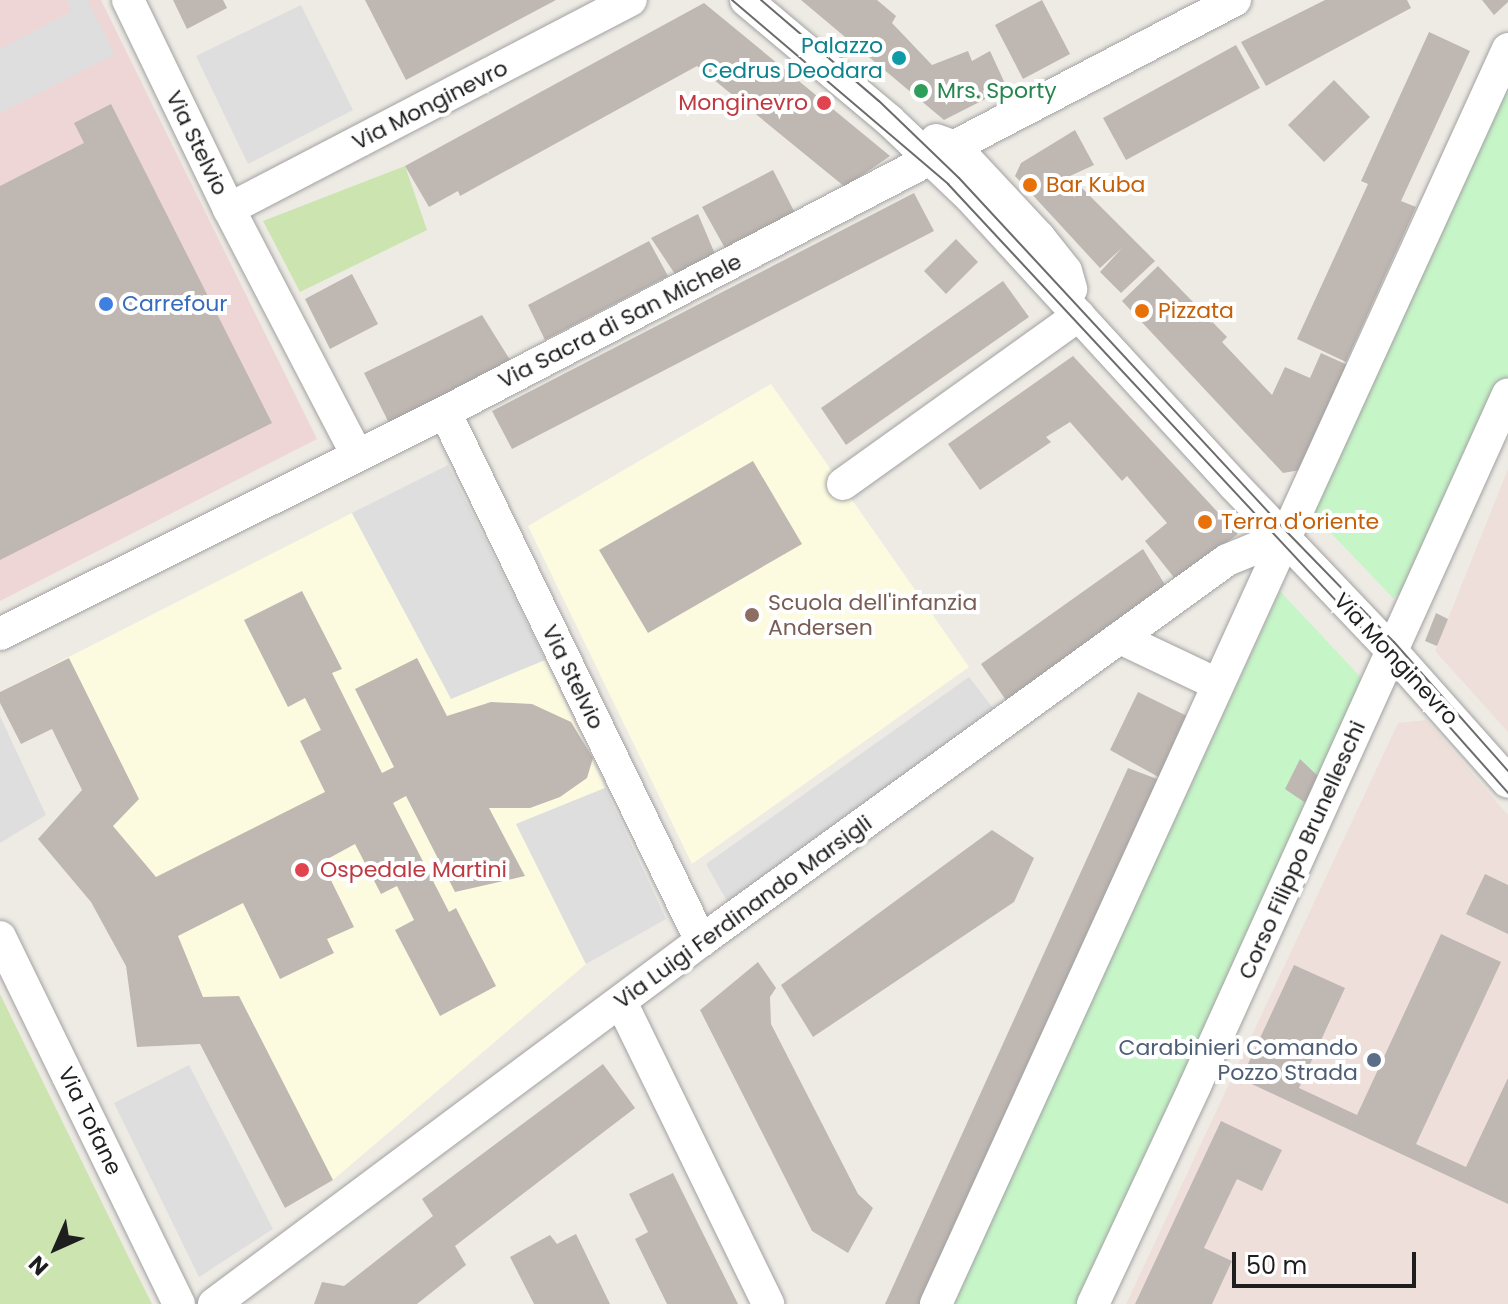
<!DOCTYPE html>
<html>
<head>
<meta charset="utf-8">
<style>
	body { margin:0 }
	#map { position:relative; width:1508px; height:1304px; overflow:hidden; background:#eeebe5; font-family:Poppins,sans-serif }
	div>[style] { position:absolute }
	.commercial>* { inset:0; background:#eed6d6 }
	.education>* { inset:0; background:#fcfbe0 }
	.military>* { inset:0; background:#efdfda }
	.grass>* { inset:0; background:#cce4af }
	.park>* { inset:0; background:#c6f5c8 }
	.parking>* { inset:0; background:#dedede }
	.building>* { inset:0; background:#bfb7b2 }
	.roads { filter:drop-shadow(0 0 2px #a2a2a2) drop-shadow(0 0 2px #a2a2a2) }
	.minor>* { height:32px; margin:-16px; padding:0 16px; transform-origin:16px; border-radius:16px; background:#fff }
	.tram>* { height:2px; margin:-1px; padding:0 1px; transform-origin:1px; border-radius:1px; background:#6c6c6c }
	.dots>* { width:22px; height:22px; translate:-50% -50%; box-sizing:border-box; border:4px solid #fff; border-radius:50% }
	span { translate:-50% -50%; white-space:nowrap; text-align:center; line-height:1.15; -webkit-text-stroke:8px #fff; paint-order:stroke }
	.culture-label { font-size:22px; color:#0d838f }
	.right { translate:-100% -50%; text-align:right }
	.leisure-label { font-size:22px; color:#27864d }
	.left { translate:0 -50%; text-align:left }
	.health-label { font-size:22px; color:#be3a42 }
	.street-label { font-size:22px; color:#1e1e1e }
	.food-label { font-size:22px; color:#c56008 }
	.shop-label { font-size:22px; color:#366cbe }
	.education-label { font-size:22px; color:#785e54 }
	.service-label { font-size:22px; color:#4e5e75 }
	.north { position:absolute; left:16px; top:1208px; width:80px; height:80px; -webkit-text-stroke:6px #fff; paint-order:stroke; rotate:225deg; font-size:22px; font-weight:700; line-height:32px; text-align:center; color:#1e1e1e }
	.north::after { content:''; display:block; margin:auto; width:28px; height:36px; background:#1e1e1e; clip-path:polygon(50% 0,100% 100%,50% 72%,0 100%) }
	.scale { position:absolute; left:1232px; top:1252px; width:184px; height:36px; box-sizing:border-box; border:4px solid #1e1e1e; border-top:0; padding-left:10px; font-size:24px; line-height:28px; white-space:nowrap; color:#1e1e1e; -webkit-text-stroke:6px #fff; paint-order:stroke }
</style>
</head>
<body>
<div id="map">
	<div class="commercial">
		<div style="clip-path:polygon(0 0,101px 0,317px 439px,0 601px)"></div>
	</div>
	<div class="education">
		<div style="clip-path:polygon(771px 384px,969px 667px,692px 864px,528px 526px)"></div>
		<div style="clip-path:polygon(352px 513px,451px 698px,545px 660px,605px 788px,516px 824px,586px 964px,333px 1180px,285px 1208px,200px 1044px,137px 1047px,126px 966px,82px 790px,52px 729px,21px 744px,0 703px,0 692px)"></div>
	</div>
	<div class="military">
		<div style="clip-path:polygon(1508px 469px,1508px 732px,1435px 651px)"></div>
		<div style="clip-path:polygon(1426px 720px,1508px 815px,1508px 1304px,1126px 1304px,1398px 723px)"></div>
	</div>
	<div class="grass">
		<div style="clip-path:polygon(405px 166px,427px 230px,300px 292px,263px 221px)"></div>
		<div style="clip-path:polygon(0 994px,132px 1264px,152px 1304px,0 1304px)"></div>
	</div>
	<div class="park">
		<div style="clip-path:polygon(1508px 86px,1508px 377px,1416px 582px,1393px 598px,1313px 514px)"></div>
		<div style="clip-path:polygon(1280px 591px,1367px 684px,1078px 1304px,952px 1304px)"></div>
	</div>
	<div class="parking">
		<div style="clip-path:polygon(66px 0,87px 0,115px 54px,0 113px,0 49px,72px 11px)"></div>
		<div style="clip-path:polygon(301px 5px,353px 110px,248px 164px,196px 56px)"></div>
		<div style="clip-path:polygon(448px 465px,545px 660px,451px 699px,352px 513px)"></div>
		<div style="clip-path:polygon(969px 677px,1000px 717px,731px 908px,706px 864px)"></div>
		<div style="clip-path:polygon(0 716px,46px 815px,0 843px)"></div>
		<div style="clip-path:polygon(605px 788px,666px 919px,586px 964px,516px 824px)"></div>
		<div style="clip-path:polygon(189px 1065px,273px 1229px,199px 1277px,114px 1103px)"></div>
	</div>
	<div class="building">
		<div style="clip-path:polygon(173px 0,223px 0,227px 8px,187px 29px)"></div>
		<div style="clip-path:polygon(365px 0,556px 0,406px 80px)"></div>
		<div style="clip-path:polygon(801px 0,877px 0,896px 16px,892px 23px,932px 65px,968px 51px,972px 61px,990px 51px,1007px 88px,944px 120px)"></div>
		<div style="clip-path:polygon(1042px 0,1070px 54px,1023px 79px,995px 25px)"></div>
		<div style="clip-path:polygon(1325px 0,1407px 0,1411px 8px,1266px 86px,1241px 42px)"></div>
		<div style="clip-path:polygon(1482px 0,1508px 0,1508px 2px,1494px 15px)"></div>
		<div style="clip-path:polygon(704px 3px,890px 156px,845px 187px,697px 66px,460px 196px,458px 191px,429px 207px,405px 166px)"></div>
		<div style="clip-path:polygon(1429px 32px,1470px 51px,1401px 201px,1416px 207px,1346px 362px,1297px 339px,1368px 184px,1361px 181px)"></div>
		<div style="clip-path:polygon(1236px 45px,1260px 88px,1126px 160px,1103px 118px)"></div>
		<div style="clip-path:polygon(1334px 80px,1370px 117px,1324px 162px,1288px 125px)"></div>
		<div style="clip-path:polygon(111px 104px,272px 423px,0 560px,0 186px,84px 143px,74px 123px)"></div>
		<div style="clip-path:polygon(1075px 130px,1094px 165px,1070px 176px,1155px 261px,1121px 293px,1100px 272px,1122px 248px,1100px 268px,1015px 176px,1021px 163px)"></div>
		<div style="clip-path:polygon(773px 170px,795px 213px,726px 250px,702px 207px)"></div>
		<div style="clip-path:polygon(914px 193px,934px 231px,512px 449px,492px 411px)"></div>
		<div style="clip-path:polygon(698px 214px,715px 254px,675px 274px,651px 238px)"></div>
		<div style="clip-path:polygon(956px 239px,978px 262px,946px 294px,924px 271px)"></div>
		<div style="clip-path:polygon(649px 241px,668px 276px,545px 340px,528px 305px)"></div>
		<div style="clip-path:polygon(1158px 266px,1227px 337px,1222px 342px,1272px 395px,1285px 367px,1310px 378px,1321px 353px,1352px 367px,1306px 469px,1283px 473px,1122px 301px)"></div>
		<div style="clip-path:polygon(352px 274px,378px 324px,330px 349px,305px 299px)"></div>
		<div style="clip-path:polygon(1003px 281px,1029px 317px,846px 445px,821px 408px)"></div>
		<div style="clip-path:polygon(482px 315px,512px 363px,391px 427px,364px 373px)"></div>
		<div style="clip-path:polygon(1073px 356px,1238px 534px,1176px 580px,1145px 541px,1167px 523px,1127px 476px,1122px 481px,1070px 422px,1046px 437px,1051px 442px,980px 490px,948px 444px)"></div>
		<div style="clip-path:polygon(753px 461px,802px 544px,648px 633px,599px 550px)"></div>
		<div style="clip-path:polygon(1143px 549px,1167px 588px,1010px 706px,981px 664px)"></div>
		<div style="clip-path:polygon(302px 591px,342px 669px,332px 673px,382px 773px,394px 767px,355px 689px,417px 658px,447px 716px,491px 702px,532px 704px,571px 722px,593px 758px,587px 778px,560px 797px,530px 808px,489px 808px,525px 876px,455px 892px,406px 796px,393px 803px,449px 912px,456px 908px,496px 986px,440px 1016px,395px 930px,414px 920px,397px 886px,381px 894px,355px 844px,322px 862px,354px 927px,327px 939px,334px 953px,280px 979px,243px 903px,178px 936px,203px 997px,239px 996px,333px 1180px,285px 1208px,200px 1044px,137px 1047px,126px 966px,91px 902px,38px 839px,82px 790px,52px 729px,21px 744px,0 703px,0 692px,69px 658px,139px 799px,113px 826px,156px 877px,325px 792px,300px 741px,321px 730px,305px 698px,288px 707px,244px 620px)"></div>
		<div style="clip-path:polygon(1436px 613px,1448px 619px,1437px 646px,1425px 641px)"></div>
		<div style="clip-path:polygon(1138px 692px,1191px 718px,1162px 779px,1110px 750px)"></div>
		<div style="clip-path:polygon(1300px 759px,1320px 778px,1307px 804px,1285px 789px)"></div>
		<div style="clip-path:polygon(1128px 768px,1165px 782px,934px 1304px,885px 1304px)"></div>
		<div style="clip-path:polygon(992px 830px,1034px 858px,1014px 902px,813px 1037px,781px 985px)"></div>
		<div style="clip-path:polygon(1485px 874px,1508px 885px,1508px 934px,1466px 914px)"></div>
		<div style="clip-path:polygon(1441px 934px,1501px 962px,1416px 1144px,1466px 1167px,1508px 1078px,1508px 1204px,1241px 1079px,1294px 965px,1345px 988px,1299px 1088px,1357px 1115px)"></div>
		<div style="clip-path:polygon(758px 962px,776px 988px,770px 997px,771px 1024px,858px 1194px,873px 1208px,848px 1253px,812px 1231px,700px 1010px)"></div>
		<div style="clip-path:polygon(603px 1064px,635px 1108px,455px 1246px,466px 1265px,417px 1304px,314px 1304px,322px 1282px,344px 1286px,433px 1216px,422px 1199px)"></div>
		<div style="clip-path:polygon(1221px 1121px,1282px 1150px,1262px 1191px,1237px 1179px,1204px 1248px,1232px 1261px,1212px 1304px,1135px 1304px)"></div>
		<div style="clip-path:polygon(673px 1173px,738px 1304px,667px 1304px,635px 1239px,648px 1232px,629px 1194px)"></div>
		<div style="clip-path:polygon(576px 1234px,610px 1304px,534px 1304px,510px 1257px,550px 1235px,557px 1244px)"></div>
	</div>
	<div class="roads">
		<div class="minor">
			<div style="left:128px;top:0;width:232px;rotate:64.2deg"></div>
			<div style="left:229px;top:209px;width:277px;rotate:62.5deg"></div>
			<div style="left:746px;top:0;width:187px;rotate:40deg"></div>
			<div style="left:889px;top:120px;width:112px;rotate:43.5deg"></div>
			<div style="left:970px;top:197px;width:392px;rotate:47.5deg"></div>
			<div style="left:1235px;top:486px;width:226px;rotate:46.4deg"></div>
			<div style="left:1391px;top:650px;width:176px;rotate:48.4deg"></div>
			<div style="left:936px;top:140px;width:20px;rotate:20deg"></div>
			<div style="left:955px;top:147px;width:123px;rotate:47deg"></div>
			<div style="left:1039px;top:237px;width:43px;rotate:51.5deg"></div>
			<div style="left:1066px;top:271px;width:19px;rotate:74deg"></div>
			<div style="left:229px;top:209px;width:453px;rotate:-27.5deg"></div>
			<div style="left:445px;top:412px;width:588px;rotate:64.18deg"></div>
			<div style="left:843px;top:484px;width:290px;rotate:-35.6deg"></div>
			<div style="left:0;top:634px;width:497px;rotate:-26.5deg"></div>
			<div style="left:445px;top:412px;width:891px;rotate:-27.54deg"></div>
			<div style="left:1120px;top:638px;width:107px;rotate:25.4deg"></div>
			<div style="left:0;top:937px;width:408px;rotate:64deg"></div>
			<div style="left:621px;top:1002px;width:336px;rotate:64deg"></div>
			<div style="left:214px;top:1304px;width:607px;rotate:-36.7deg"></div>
			<div style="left:701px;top:941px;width:649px;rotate:-35.92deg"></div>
			<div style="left:1227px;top:560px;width:61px;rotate:-22.3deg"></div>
			<div style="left:936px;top:1304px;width:1379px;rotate:-65.5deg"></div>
			<div style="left:1093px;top:1304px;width:241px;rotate:-64.9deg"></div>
			<div style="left:1195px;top:1086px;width:759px;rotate:-65.66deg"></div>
		</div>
	</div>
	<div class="tram">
		<div style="left:732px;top:0;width:284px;rotate:40.4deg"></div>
		<div style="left:948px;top:184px;width:615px;rotate:47.04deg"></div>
		<div style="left:1367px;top:634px;width:213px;rotate:48.4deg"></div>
		<div style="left:761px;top:0;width:155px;rotate:40.6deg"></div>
		<div style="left:879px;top:101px;width:111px;rotate:43.9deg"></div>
		<div style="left:959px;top:178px;width:481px;rotate:47.2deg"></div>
		<div style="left:1286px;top:531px;width:155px;rotate:45.8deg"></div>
		<div style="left:1394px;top:642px;width:172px;rotate:48.5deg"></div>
	</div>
	<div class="dots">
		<div style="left:899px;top:58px;background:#0f9aa8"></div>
		<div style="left:921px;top:91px;background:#2e9e5b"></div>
		<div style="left:824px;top:103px;background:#e0444e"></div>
		<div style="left:1030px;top:185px;background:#e8710a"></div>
		<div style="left:106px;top:304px;background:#3f7fe0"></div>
		<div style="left:1142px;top:311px;background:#e8710a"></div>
		<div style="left:1205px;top:522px;background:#e8710a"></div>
		<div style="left:752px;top:615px;background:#8d6e63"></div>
		<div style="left:302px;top:870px;background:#e0444e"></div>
		<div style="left:1374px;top:1060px;background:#5c6f8a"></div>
	</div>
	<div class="culture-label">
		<span class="right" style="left:883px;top:58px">Palazzo<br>Cedrus Deodara</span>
	</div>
	<div class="leisure-label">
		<span class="left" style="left:937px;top:91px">Mrs. Sporty</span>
	</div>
	<div class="health-label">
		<span class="right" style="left:808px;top:103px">Monginevro</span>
		<span class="left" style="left:320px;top:870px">Ospedale Martini</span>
	</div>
	<div class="street-label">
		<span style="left:430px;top:105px;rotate:-27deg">Via Monginevro</span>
		<span style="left:197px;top:143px;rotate:64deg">Via Stelvio</span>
		<span style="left:620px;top:321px;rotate:-27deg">Via Sacra di San Michele</span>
		<span style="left:1396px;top:659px;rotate:47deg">Via Monginevro</span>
		<span style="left:573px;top:677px;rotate:64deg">Via Stelvio</span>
		<span style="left:1302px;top:850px;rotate:-66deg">Corso Filippo Brunelleschi</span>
		<span style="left:743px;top:912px;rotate:-36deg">Via Luigi Ferdinando Marsigli</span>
		<span style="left:90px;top:1121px;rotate:64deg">Via Tofane</span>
	</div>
	<div class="food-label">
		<span class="left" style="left:1046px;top:185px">Bar Kuba</span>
		<span class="left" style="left:1158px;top:311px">Pizzata</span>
		<span class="left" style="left:1221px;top:522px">Terra d'oriente</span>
	</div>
	<div class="shop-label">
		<span class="left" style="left:122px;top:304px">Carrefour</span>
	</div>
	<div class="education-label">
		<span class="left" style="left:768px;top:615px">Scuola dell'infanzia<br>Andersen</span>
	</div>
	<div class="service-label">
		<span class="right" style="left:1358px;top:1060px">Carabinieri Comando<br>Pozzo Strada</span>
	</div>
	<div class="north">N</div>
	<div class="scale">50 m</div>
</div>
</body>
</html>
